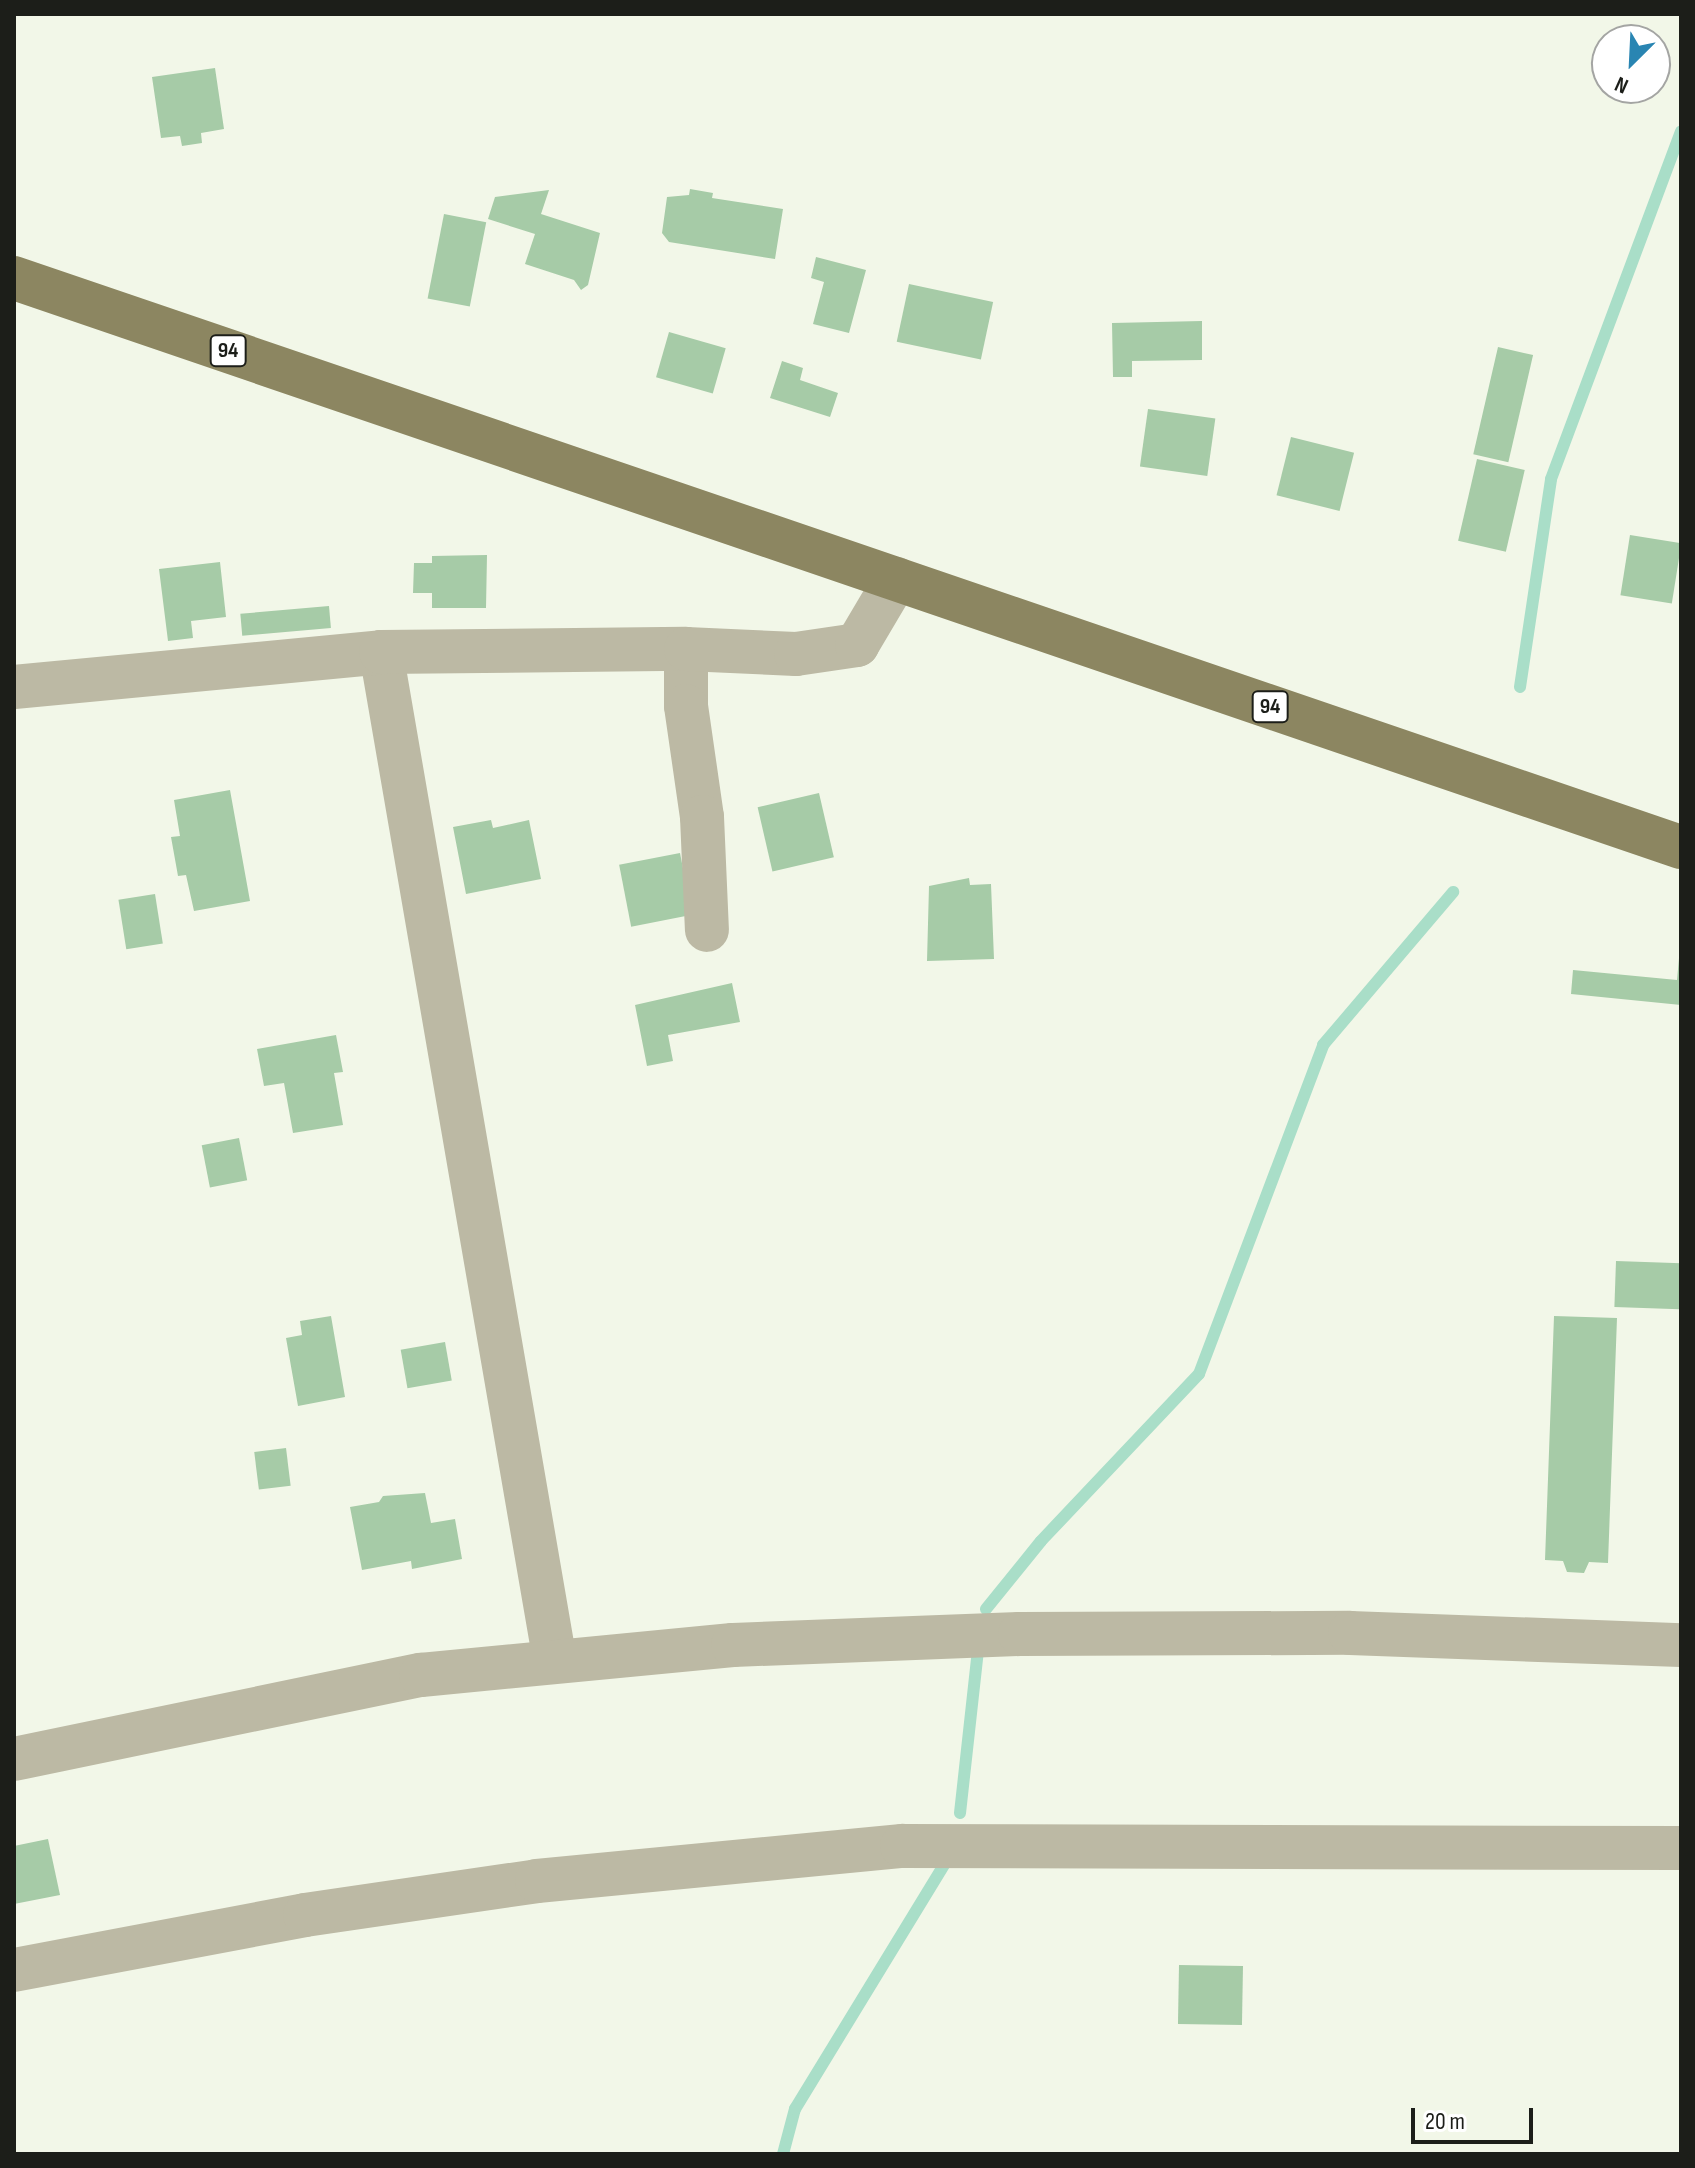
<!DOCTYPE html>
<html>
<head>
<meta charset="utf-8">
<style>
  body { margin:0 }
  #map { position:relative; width:1695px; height:2168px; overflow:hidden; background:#f2f7e8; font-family:"Sofia Sans Condensed",sans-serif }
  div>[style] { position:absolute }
  .stream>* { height:12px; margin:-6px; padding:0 6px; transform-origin:6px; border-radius:6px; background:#a9dec8 }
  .building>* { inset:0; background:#a6cba7; transform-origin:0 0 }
  .minor>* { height:44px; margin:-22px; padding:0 22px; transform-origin:22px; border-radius:22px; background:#bcb9a4 }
  .major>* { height:44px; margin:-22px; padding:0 22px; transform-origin:22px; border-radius:22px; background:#8c8661 }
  span { translate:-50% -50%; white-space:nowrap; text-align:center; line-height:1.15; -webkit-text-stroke:8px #fff; paint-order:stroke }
  .shield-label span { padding:2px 6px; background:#fff; border:2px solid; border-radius:6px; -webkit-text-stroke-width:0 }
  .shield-label { font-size:22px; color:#1c1e19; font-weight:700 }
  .frame { position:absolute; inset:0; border:16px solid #1c1e19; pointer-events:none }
  .north { position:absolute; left:1591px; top:24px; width:80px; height:80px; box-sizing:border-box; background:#fff; border:2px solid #a4a5a3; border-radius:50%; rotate:204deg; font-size:22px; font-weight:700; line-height:32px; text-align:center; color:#1c1e19 }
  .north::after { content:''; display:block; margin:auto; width:28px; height:36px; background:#2985b2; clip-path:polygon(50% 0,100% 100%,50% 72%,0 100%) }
  .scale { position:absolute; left:1411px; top:2108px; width:122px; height:36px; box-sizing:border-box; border:4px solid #1c1e19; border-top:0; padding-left:10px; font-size:24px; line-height:28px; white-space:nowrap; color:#1c1e19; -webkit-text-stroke:6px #fff; paint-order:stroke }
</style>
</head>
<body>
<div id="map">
  <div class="stream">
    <div style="left:1520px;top:687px;width:210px;rotate:-81.5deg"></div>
    <div style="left:1551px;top:479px;width:371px;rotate:-69.5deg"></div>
    <div style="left:986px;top:1609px;width:87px;rotate:-51deg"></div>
    <div style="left:1041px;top:1541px;width:230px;rotate:-46.6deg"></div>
    <div style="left:1199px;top:1374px;width:352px;rotate:-69.3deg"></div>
    <div style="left:1323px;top:1045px;width:201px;rotate:-49.6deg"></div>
    <div style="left:960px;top:1813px;width:165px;rotate:-83.7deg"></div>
    <div style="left:783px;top:2154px;width:47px;rotate:-75.1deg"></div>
    <div style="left:795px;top:2109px;width:289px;rotate:-58.6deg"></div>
  </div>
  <div class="building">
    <div style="clip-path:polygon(215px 68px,224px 129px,201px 133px,202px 143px,182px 146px,180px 136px,161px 138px,152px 77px)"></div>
    <div style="clip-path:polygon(690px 189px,713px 193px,712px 198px,783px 209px,775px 259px,669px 242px,662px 233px,667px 197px,689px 195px)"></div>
    <div style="clip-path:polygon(549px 190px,541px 214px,600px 233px,588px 285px,581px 290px,574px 280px,525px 264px,535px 234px,488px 219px,495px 197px)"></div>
    <div style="left:444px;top:214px;width:43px;height:86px;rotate:11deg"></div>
    <div style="clip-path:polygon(816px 257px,866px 270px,849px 333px,813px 324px,824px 282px,811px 278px)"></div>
    <div style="left:909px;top:284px;width:86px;height:59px;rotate:12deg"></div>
    <div style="clip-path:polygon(1202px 321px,1202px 360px,1132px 361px,1132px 377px,1113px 377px,1112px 323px)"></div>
    <div style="left:669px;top:332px;width:59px;height:47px;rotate:16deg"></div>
    <div style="left:1498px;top:347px;width:36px;height:110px;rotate:13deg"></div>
    <div style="clip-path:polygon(782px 361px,803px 368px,800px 380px,838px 393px,830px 417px,770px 398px)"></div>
    <div style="left:1148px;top:409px;width:68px;height:58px;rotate:8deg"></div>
    <div style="left:1291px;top:437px;width:65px;height:60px;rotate:14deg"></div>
    <div style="left:1477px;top:459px;width:49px;height:84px;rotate:13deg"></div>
    <div style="left:1630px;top:535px;width:52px;height:61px;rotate:9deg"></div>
    <div style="clip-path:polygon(487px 555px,486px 608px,432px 608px,432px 593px,413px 593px,414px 563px,432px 563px,432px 556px)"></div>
    <div style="clip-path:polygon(220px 562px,226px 617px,191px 621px,193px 638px,168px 641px,159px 569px)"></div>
    <div style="left:329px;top:606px;width:22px;height:89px;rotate:85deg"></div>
    <div style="clip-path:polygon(230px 790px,250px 901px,194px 911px,186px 875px,178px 876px,171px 837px,180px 836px,174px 800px)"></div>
    <div style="left:819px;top:793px;width:66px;height:63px;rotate:77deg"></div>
    <div style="clip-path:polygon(491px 820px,493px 828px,529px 820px,541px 879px,466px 894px,453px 827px)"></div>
    <div style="left:680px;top:853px;width:63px;height:62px;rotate:79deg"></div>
    <div style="clip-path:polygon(969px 878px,970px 885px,991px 884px,994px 959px,927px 961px,929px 886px)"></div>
    <div style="left:155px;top:894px;width:50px;height:37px;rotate:81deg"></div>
    <div style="clip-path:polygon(1679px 958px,1681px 1005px,1571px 994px,1573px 970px,1677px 980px)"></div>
    <div style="clip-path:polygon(732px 983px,740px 1022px,668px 1035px,673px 1061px,647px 1066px,635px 1005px)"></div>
    <div style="clip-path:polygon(336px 1035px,343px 1072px,334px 1073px,343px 1125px,293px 1133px,284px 1083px,264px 1086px,257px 1049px)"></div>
    <div style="left:239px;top:1138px;width:43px;height:38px;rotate:79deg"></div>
    <div style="left:1616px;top:1261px;width:65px;height:46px;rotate:2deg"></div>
    <div style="clip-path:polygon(331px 1316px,345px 1397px,298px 1406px,286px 1338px,302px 1335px,300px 1321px)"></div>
    <div style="clip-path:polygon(1554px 1316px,1617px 1318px,1608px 1563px,1589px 1562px,1584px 1573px,1567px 1572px,1563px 1561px,1545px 1560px)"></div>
    <div style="left:445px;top:1342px;width:39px;height:45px;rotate:80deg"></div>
    <div style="left:286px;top:1448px;width:38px;height:32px;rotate:83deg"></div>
    <div style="clip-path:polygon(425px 1493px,431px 1523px,455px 1519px,462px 1559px,412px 1569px,411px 1561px,362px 1570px,350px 1507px,379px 1502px,383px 1496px)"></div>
    <div style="clip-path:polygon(48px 1839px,60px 1895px,14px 1904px,14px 1846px)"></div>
    <div style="left:1179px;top:1965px;width:64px;height:59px;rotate:1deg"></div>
  </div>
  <div class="minor">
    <div style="left:686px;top:649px;width:57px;rotate:90deg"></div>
    <div style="left:686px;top:706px;width:112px;rotate:81.8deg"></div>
    <div style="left:702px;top:817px;width:113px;rotate:87.5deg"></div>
    <div style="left:381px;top:652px;width:1024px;rotate:80.22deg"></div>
    <div style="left:14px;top:687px;width:369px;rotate:-5.4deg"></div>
    <div style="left:381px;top:652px;width:305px;rotate:-0.6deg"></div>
    <div style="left:686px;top:649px;width:110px;rotate:2.6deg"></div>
    <div style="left:796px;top:654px;width:62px;rotate:-8.4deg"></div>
    <div style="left:857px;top:645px;width:77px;rotate:-59.4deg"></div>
    <div style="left:14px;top:1759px;width:416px;rotate:-11.7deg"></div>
    <div style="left:421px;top:1675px;width:313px;rotate:-5.5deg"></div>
    <div style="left:733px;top:1645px;width:287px;rotate:-2.2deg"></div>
    <div style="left:1020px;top:1634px;width:330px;rotate:-0.2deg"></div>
    <div style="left:1350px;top:1633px;width:331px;rotate:2.1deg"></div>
    <div style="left:14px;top:1970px;width:296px;rotate:-10.7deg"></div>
    <div style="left:305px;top:1915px;width:234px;rotate:-8.3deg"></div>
    <div style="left:537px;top:1881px;width:367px;rotate:-5.5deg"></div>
    <div style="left:902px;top:1846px;width:779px;rotate:0.15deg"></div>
  </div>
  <div class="major">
    <div style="left:14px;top:278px;width:1761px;rotate:18.85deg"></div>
  </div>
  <div class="shield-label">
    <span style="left:228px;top:351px">94</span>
    <span style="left:1270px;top:707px">94</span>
  </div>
  <div class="frame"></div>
  <div class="north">N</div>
  <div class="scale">20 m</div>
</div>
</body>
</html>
